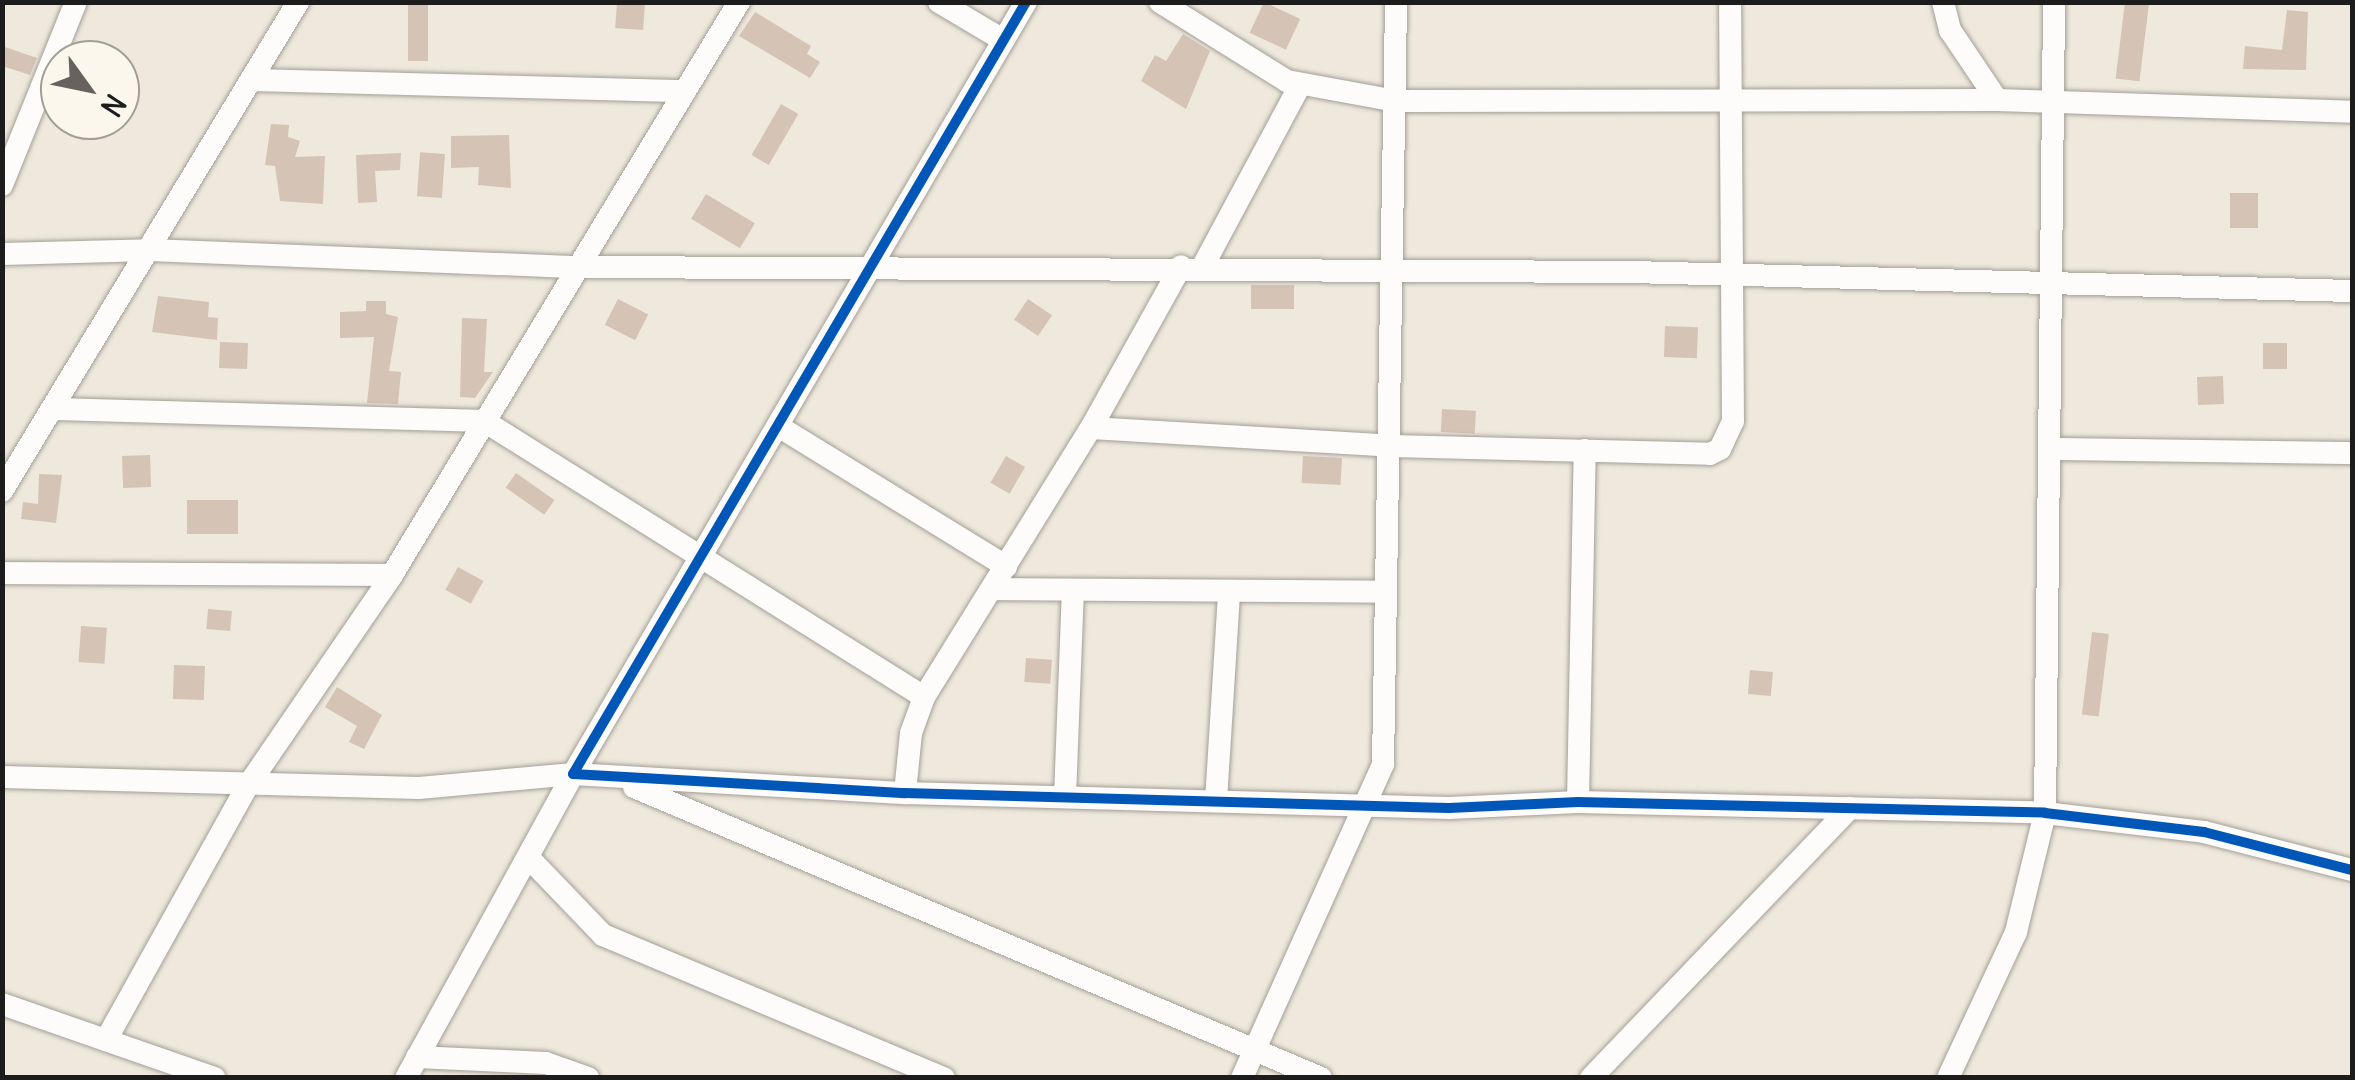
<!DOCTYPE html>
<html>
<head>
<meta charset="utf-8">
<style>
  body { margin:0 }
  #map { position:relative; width:2355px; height:1080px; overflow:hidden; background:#efe8dc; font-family:Delius,sans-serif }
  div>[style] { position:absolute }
  .building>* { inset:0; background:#d5c4b5; transform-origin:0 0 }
  .roads { filter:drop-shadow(0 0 2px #a39f98) drop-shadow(0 0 2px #a39f98) }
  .street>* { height:22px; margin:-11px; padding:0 11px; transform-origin:11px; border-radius:11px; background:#fdfcfa }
  .cycleway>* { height:10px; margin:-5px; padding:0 5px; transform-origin:5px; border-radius:5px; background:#0057b8 }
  span { translate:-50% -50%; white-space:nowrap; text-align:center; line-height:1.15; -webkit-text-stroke:8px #fbf7ec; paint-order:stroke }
  .frame { position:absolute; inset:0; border:5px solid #1c1c1c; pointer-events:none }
  .north { position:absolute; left:40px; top:40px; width:100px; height:100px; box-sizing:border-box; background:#fbf7ec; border:2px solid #a29f99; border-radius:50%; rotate:123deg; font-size:28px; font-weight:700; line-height:40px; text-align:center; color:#1c1c1c }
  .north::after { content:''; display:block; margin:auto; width:35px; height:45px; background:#66635f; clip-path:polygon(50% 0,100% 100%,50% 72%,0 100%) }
</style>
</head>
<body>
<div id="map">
  <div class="building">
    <div style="left:408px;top:2px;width:20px;height:59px"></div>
    <div style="left:617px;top:2px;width:28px;height:26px;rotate:4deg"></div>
    <div style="left:1264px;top:2px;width:40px;height:34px;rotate:25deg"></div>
    <div style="left:2125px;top:2px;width:24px;height:77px;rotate:7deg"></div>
    <div style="clip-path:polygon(2287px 10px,2308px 12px,2306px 70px,2243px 69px,2245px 46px,2282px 50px)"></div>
    <div style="clip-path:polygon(755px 12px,811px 46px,807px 54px,820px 62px,810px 78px,739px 36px)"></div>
    <div style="clip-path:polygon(1183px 34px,1210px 51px,1186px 109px,1141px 81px,1155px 55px,1166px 61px)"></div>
    <div style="clip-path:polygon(2px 46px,37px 58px,30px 75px,2px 66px)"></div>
    <div style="left:781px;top:104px;width:20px;height:59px;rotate:30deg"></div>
    <div style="clip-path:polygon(271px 124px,289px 125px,288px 137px,300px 141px,295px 157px,325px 156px,323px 204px,280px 201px,275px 166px,265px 165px)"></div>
    <div style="clip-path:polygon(509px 135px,511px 188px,478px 185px,479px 167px,451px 168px,451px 136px)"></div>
    <div style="clip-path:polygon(401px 153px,400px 170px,375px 171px,377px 202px,358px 203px,356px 155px)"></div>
    <div style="left:445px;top:154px;width:44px;height:25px;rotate:94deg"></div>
    <div style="left:2230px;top:193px;width:28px;height:35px"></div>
    <div style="left:706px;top:194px;width:57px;height:29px;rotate:31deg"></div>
    <div style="left:1251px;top:285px;width:43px;height:24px"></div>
    <div style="clip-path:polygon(158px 296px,209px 302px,208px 317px,218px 318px,217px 340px,152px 332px)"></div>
    <div style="left:618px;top:299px;width:34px;height:29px;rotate:27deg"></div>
    <div style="left:1028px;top:299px;width:29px;height:25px;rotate:34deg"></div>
    <div style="clip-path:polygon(366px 301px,386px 301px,386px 314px,398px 317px,389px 371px,401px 372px,398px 404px,367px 403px,374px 337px,340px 338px,340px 312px,366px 311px)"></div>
    <div style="clip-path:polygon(462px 318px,487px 319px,484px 372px,493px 372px,475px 398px,460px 397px)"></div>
    <div style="left:1665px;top:326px;width:33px;height:31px;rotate:2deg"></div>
    <div style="left:220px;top:342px;width:28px;height:26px;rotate:2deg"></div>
    <div style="left:2263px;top:343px;width:24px;height:26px"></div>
    <div style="left:2223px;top:376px;width:28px;height:26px;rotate:88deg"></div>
    <div style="left:1442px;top:409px;width:34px;height:23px;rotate:3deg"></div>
    <div style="left:150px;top:455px;width:32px;height:28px;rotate:88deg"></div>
    <div style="left:1006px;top:456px;width:22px;height:31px;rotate:30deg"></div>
    <div style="left:1303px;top:456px;width:39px;height:27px;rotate:3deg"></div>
    <div style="left:516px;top:473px;width:47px;height:18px;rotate:35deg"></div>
    <div style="clip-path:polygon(39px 474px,62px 475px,56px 523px,21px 519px,23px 502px,38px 504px)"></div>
    <div style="left:187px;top:500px;width:51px;height:34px"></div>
    <div style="left:458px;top:567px;width:29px;height:26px;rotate:29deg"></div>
    <div style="left:208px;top:609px;width:24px;height:20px;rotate:5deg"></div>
    <div style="left:81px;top:626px;width:26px;height:36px;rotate:4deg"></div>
    <div style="left:2092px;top:632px;width:17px;height:83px;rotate:7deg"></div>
    <div style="left:1026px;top:658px;width:26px;height:24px;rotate:4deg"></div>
    <div style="left:174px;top:665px;width:31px;height:34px;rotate:2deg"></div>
    <div style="left:1750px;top:670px;width:23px;height:24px;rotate:5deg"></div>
    <div style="clip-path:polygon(337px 687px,382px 715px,364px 749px,349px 742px,357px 726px,325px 707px)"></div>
  </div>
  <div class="roads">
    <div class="street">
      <div style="left:939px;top:2px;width:74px;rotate:30.7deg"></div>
      <div style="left:1026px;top:2px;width:895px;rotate:120.4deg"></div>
      <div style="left:573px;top:774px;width:333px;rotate:3.3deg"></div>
      <div style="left:905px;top:793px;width:544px;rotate:1.58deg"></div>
      <div style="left:1449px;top:808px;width:129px;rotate:-2.7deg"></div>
      <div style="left:1578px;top:802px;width:467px;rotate:1.3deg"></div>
      <div style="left:2045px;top:813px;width:160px;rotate:6.8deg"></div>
      <div style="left:2204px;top:832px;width:153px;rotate:14.4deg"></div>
      <div style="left:1160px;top:2px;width:150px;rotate:31.9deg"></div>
      <div style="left:1287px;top:81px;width:111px;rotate:10.4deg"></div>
      <div style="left:1396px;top:101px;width:601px;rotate:-0.1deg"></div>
      <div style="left:1997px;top:100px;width:355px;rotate:1.9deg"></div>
      <div style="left:1943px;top:2px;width:29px;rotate:76deg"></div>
      <div style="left:1950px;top:30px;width:84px;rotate:56.1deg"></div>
      <div style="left:254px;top:80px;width:431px;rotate:1.5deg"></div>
      <div style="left:2px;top:185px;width:197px;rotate:-68deg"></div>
      <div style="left:2px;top:254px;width:148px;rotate:-1.5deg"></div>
      <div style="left:150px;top:250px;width:427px;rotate:2.3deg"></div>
      <div style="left:577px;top:267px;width:1054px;rotate:0.27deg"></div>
      <div style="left:1631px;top:272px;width:721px;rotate:1.51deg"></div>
      <div style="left:1203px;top:266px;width:205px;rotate:-61.8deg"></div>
      <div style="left:57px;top:409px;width:427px;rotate:1.6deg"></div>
      <div style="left:484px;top:421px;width:519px;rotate:32.1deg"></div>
      <div style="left:778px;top:426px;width:268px;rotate:31.6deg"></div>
      <div style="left:1091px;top:428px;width:301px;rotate:3.4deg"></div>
      <div style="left:1391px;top:446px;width:319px;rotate:1.4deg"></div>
      <div style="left:1710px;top:454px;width:11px;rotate:-27deg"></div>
      <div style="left:1720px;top:449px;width:31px;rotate:-65deg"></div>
      <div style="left:1733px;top:421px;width:419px;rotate:-90.4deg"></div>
      <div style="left:2051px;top:449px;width:301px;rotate:0.8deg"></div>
      <div style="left:2px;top:491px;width:572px;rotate:-58.81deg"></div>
      <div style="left:2px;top:573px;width:390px;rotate:0.3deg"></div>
      <div style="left:992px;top:589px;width:393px;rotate:0.4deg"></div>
      <div style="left:2px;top:777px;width:417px;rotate:1.5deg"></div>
      <div style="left:419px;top:788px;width:155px;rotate:-5.2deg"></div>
      <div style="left:634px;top:787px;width:746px;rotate:22.96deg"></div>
      <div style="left:905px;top:793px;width:60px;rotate:-84.3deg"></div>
      <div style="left:911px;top:733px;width:38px;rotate:-70deg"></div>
      <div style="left:924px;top:697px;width:317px;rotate:-58.2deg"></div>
      <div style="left:1091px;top:428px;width:185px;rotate:-60.9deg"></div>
      <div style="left:1065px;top:797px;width:205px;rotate:-87.8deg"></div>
      <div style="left:1216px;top:801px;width:208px;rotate:-86.4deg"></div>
      <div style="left:1578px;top:802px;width:352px;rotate:-88.9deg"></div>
      <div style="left:530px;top:859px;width:105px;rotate:46.2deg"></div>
      <div style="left:603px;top:935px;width:370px;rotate:22.8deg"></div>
      <div style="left:2px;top:1004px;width:225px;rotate:19.2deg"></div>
      <div style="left:106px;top:1040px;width:290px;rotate:-60.9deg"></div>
      <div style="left:247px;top:787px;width:257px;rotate:-55.6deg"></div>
      <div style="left:392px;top:575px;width:670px;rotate:-58.8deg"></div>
      <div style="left:417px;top:1057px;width:129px;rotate:2.7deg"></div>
      <div style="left:546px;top:1063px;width:45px;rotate:19.7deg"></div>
      <div style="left:406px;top:1078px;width:347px;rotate:-61.2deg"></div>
      <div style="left:1242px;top:1078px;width:344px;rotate:-65.8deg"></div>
      <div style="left:1383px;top:764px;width:762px;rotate:-89.02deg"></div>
      <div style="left:1591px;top:1078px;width:374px;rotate:-46.2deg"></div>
      <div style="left:1948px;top:1078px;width:161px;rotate:-65deg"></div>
      <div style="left:2016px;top:932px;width:122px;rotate:-76.3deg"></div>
      <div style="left:2045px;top:813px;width:811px;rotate:-89.36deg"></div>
    </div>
  </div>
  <div class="cycleway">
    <div style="left:1026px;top:2px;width:895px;rotate:120.4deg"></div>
    <div style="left:573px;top:774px;width:333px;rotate:3.3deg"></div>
    <div style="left:905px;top:793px;width:544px;rotate:1.58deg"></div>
    <div style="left:1449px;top:808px;width:129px;rotate:-2.7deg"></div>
    <div style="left:1578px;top:802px;width:467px;rotate:1.3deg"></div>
    <div style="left:2045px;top:813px;width:160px;rotate:6.8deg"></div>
    <div style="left:2204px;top:832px;width:153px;rotate:14.4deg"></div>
  </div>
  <div class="frame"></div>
  <div class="north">N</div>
</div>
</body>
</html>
